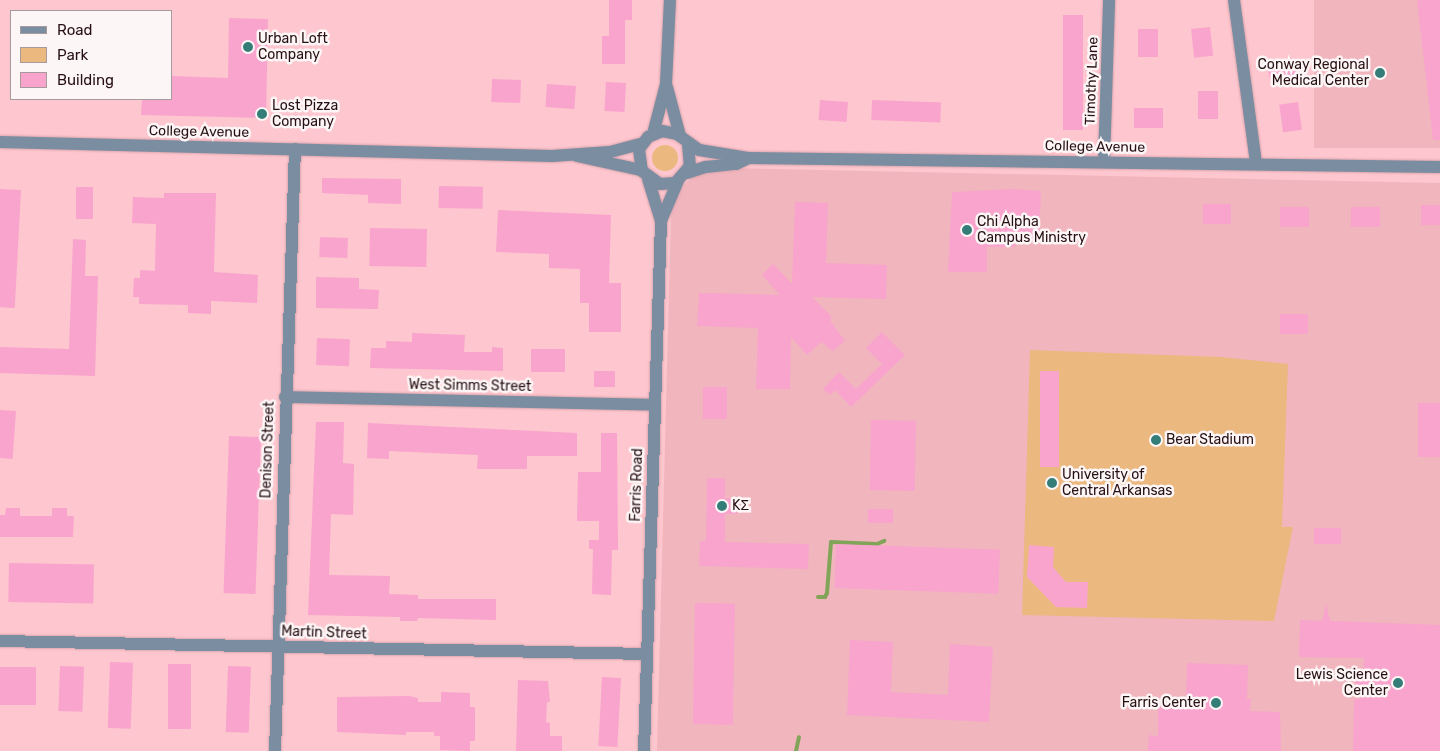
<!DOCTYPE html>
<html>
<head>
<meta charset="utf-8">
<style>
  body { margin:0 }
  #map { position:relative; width:1440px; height:751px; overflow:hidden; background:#fec6ce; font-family:Rubik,sans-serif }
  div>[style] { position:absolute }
  .built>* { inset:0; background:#f1b5bd; transform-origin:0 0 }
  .green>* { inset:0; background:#ebb880 }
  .round { border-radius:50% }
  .stream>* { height:4px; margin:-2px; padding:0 2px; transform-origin:2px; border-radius:2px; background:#81a458 }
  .building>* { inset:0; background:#f8a4cd; transform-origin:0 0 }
  .roads { filter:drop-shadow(0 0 1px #d7a5ad) drop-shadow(0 0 1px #d7a5ad) }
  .minor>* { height:12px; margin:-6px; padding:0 6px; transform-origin:6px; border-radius:6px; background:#7b8da0 }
  .dots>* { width:14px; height:14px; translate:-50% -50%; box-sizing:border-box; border:2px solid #fdf6f7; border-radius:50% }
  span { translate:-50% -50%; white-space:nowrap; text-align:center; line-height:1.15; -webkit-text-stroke:5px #fdf6f7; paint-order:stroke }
  .poi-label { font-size:14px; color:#271014 }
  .left { translate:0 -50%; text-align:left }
  .right { translate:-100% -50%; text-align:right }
  .street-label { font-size:14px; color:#271014 }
  .legend { position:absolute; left:10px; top:10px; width:162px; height:90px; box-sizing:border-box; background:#fdf6f7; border:1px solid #a79a9c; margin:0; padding:6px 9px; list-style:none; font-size:15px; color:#271014 }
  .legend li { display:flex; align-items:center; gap:10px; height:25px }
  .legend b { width:25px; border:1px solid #a79a9c }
</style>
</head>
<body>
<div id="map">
  <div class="built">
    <div style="left:1314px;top:0;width:126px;height:148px"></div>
    <div style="clip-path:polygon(724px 168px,1440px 183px,1440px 751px,657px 751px,671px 215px,675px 199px,685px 184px,696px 175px)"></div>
  </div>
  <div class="green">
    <div class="round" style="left:652px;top:145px;width:26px;height:26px"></div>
    <div style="clip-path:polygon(1030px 350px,1221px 357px,1288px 364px,1282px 527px,1293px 527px,1274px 621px,1022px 615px)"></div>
  </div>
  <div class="stream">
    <div style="left:818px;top:597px;width:7px"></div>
    <div style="left:825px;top:597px;width:4px;rotate:-63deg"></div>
    <div style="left:827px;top:593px;width:51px;rotate:-85.5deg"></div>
    <div style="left:831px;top:542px;width:46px;rotate:2.5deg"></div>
    <div style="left:877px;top:544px;width:8px;rotate:-23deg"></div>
    <div style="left:796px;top:751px;width:14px;rotate:-78deg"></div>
  </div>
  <div class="building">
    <div style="clip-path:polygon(609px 0,632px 0,632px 20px,625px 20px,625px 64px,602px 64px,602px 36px,609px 36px)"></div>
    <div style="clip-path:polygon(1417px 0,1440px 0,1440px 140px,1433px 140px)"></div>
    <div style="left:1063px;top:15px;width:20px;height:115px"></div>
    <div style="clip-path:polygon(229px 18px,268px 19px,266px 118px,141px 115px,142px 99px,171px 99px,171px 76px,228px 78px)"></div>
    <div style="left:1210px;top:27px;width:29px;height:19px;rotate:84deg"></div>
    <div style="left:1138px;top:29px;width:20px;height:28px"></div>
    <div style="left:1293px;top:58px;width:19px;height:27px;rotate:78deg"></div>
    <div style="left:492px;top:79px;width:29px;height:23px;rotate:2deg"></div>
    <div style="left:606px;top:82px;width:20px;height:29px;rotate:3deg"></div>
    <div style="left:547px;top:84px;width:29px;height:23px;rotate:4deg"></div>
    <div style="left:1198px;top:91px;width:20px;height:28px"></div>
    <div style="left:820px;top:100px;width:28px;height:20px;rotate:4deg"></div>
    <div style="left:872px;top:100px;width:69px;height:20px;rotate:2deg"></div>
    <div style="left:1298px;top:102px;width:28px;height:19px;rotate:82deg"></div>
    <div style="left:1163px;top:108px;width:20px;height:29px;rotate:90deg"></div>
    <div style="clip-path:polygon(322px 178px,401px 179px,401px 204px,368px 203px,368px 195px,322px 193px)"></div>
    <div style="left:439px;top:186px;width:44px;height:22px;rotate:1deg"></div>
    <div style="left:76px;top:187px;width:17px;height:32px"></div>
    <div style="left:0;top:189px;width:21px;height:118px;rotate:3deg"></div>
    <div style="clip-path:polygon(1014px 189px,1041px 191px,1039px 239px,1015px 239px,1015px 247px,987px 247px,987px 272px,948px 272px,952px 192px)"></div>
    <div style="clip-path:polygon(164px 193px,216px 193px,214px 272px,258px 275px,257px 303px,211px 301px,211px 314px,188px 313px,188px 305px,139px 304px,139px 297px,133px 297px,134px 278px,140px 278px,140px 270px,155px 271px,156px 224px,132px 223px,133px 197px,164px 198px)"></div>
    <div style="clip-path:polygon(795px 202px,828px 203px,826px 263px,887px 265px,886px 299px,812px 297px,831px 316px,831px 322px,845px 341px,833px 351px,821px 342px,807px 355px,791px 337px,790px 389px,756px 389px,758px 328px,697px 326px,699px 293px,780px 295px,762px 275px,773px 264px,792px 284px)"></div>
    <div style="left:1203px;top:204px;width:28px;height:20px"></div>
    <div style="left:1421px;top:205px;width:19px;height:20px"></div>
    <div style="left:1280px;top:207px;width:29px;height:20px"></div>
    <div style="left:1380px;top:207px;width:20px;height:29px;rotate:90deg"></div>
    <div style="clip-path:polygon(498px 210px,611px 215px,609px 283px,621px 283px,621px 332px,589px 332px,589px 303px,580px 303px,580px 269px,549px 268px,549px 254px,496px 252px)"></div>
    <div style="left:370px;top:228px;width:57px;height:38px;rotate:1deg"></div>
    <div style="left:320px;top:237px;width:28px;height:20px;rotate:2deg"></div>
    <div style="clip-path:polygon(73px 239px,86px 240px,85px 276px,98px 276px,95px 376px,0 373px,0 347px,69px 349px)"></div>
    <div style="clip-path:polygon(316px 277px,359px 278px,359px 289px,379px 290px,378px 309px,316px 308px)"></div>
    <div style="left:1280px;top:314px;width:28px;height:20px"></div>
    <div style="clip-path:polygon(882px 332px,905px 355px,851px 407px,835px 390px,830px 395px,823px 389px,839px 372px,856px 389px,882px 364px,866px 348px)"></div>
    <div style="clip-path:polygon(412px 333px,465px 335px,464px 352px,492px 352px,492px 347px,503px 348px,503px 371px,370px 368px,371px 348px,386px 348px,386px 341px,412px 342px)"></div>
    <div style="left:317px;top:338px;width:33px;height:27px;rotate:2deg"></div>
    <div style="left:565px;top:349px;width:23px;height:34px;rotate:90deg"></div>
    <div style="left:594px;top:371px;width:21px;height:16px"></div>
    <div style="left:1040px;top:371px;width:19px;height:96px"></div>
    <div style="left:703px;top:387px;width:24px;height:32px"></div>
    <div style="left:1418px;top:403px;width:22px;height:54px"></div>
    <div style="left:0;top:410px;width:16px;height:48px;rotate:4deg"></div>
    <div style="left:871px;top:420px;width:45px;height:70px;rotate:1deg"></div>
    <div style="clip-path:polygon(316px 422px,344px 422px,343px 463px,354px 464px,353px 515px,331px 514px,329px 575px,390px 576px,389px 594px,418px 595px,418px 599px,496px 599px,496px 620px,418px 618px,417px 621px,400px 621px,400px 617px,308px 615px)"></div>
    <div style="clip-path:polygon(368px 423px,577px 433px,577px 456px,527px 456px,527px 469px,477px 469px,478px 455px,389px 451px,389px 459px,367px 458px)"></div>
    <div style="clip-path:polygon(601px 433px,617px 433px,618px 550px,612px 550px,611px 595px,592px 594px,593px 549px,589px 549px,589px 540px,599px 540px,599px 521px,577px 521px,578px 472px,601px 472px)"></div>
    <div style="left:229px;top:436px;width:32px;height:157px;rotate:2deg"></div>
    <div style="clip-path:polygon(707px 478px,725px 478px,725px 498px,737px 499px,737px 514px,725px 514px,725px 542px,809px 544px,808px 569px,699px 566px,700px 541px,706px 541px)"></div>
    <div style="clip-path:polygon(6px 508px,20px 508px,20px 516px,52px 516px,52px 508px,67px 508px,67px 516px,74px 516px,73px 537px,0 537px,0 515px,5px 515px)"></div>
    <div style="left:868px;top:509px;width:25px;height:14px"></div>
    <div style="left:1314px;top:528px;width:27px;height:16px"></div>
    <div style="left:836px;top:544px;width:164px;height:44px;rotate:2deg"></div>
    <div style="clip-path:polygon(1029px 545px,1054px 547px,1053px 567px,1066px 582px,1088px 582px,1087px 608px,1056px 607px,1027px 577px)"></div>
    <div style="left:9px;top:563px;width:85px;height:39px;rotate:1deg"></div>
    <div style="left:695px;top:603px;width:40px;height:121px;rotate:1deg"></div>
    <div style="clip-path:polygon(1326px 604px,1330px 621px,1440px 625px,1440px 751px,1353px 751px,1354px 699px,1361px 699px,1355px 681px,1363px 677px,1364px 658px,1299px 657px,1300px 620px,1322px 621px)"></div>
    <div style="clip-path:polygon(850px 640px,893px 642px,891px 692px,948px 695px,950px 644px,993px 647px,989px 722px,847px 715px)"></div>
    <div style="left:110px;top:662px;width:23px;height:66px;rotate:2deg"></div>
    <div style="clip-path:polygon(1187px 663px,1248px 665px,1247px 699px,1251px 699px,1250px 711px,1280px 712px,1281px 751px,1148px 751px,1149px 735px,1158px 736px,1158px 708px,1182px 708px,1182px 697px,1186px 697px)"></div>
    <div style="left:168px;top:664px;width:23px;height:65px"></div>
    <div style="left:60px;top:666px;width:24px;height:45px;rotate:2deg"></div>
    <div style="left:228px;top:666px;width:23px;height:66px;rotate:2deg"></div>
    <div style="left:0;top:667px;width:36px;height:38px"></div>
    <div style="left:602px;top:677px;width:19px;height:69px;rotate:3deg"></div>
    <div style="clip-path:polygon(518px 680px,548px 681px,550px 702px,547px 702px,546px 722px,550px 723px,550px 736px,562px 736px,562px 751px,516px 751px)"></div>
    <div style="clip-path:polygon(441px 692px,470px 693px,470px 707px,475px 707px,475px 741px,470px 741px,470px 751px,440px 750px,440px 736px,434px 736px,434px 732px,406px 732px,406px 735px,337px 732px,337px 697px,409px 696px,418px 698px,418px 702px,441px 702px)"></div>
  </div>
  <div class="roads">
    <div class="minor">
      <div style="left:1234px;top:0;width:164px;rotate:82.3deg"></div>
      <div style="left:667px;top:87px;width:51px;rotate:75.1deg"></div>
      <div style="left:653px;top:134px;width:52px;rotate:-75.4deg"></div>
      <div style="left:666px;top:84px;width:84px;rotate:-87.3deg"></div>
      <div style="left:0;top:142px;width:552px;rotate:1.45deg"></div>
      <div style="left:552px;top:156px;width:58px;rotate:-3.9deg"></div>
      <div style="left:610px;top:152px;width:34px;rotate:-15deg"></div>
      <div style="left:688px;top:144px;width:22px;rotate:85deg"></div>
      <div style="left:690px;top:166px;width:23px;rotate:131deg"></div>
      <div style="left:675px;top:183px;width:15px;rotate:176deg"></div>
      <div style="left:660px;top:184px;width:22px;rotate:-144deg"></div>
      <div style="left:642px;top:171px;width:22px;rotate:-98deg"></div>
      <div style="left:639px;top:149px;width:15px;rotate:-53deg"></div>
      <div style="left:648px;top:137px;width:15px;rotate:-23deg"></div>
      <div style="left:662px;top:131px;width:15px;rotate:11deg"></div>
      <div style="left:677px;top:134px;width:27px;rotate:36deg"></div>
      <div style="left:699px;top:150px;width:51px;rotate:9.1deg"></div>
      <div style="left:749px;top:158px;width:691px;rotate:0.75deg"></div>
      <div style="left:577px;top:156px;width:66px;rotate:12.3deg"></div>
      <div style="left:1104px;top:162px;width:162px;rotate:-88.2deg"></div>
      <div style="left:687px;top:173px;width:20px;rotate:-18deg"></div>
      <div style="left:706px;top:167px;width:30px;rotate:-6deg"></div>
      <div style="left:736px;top:164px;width:14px;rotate:-25deg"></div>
      <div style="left:648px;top:179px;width:44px;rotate:72.8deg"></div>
      <div style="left:285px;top:397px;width:370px;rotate:1.2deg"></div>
      <div style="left:0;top:641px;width:647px;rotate:1.15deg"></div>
      <div style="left:275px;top:751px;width:602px;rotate:-88.1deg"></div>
      <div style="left:644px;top:751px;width:530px;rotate:-88.16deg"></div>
      <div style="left:661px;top:221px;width:43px;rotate:-67deg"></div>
    </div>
  </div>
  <div class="dots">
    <div style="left:248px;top:47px;background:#357d78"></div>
    <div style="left:1380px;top:73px;background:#357d78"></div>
    <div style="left:262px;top:114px;background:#357d78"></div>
    <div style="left:967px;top:230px;background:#357d78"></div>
    <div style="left:1156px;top:440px;background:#357d78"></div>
    <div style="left:1052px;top:483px;background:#357d78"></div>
    <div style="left:722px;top:506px;background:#357d78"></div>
    <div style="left:1398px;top:683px;background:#357d78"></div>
    <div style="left:1216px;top:703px;background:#357d78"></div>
  </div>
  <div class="poi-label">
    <span class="left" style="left:258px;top:47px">Urban Loft<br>Company</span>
    <span class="right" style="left:1369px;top:73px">Conway Regional<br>Medical Center</span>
    <span class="left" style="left:272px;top:114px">Lost Pizza<br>Company</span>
    <span class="left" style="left:977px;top:230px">Chi Alpha<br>Campus Ministry</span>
    <span class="left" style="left:1166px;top:440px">Bear Stadium</span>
    <span class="left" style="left:1062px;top:483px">University of<br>Central Arkansas</span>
    <span class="left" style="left:732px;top:506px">KΣ</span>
    <span class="right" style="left:1388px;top:683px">Lewis Science<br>Center</span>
    <span class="right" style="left:1206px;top:703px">Farris Center</span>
  </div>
  <div class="street-label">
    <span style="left:1092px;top:81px;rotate:-88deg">Timothy Lane</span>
    <span style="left:199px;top:132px;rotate:1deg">College Avenue</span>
    <span style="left:1095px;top:147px;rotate:1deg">College Avenue</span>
    <span style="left:470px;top:386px;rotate:1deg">West Simms Street</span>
    <span style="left:268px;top:450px;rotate:-88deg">Denison Street</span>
    <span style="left:637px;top:485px;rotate:-88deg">Farris Road</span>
    <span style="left:324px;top:633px;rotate:2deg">Martin Street</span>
  </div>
  <ul class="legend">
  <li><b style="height:6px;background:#7b8da0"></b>Road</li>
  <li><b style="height:14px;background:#ebb880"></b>Park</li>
  <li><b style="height:14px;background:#f8a4cd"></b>Building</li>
  </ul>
</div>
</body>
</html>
